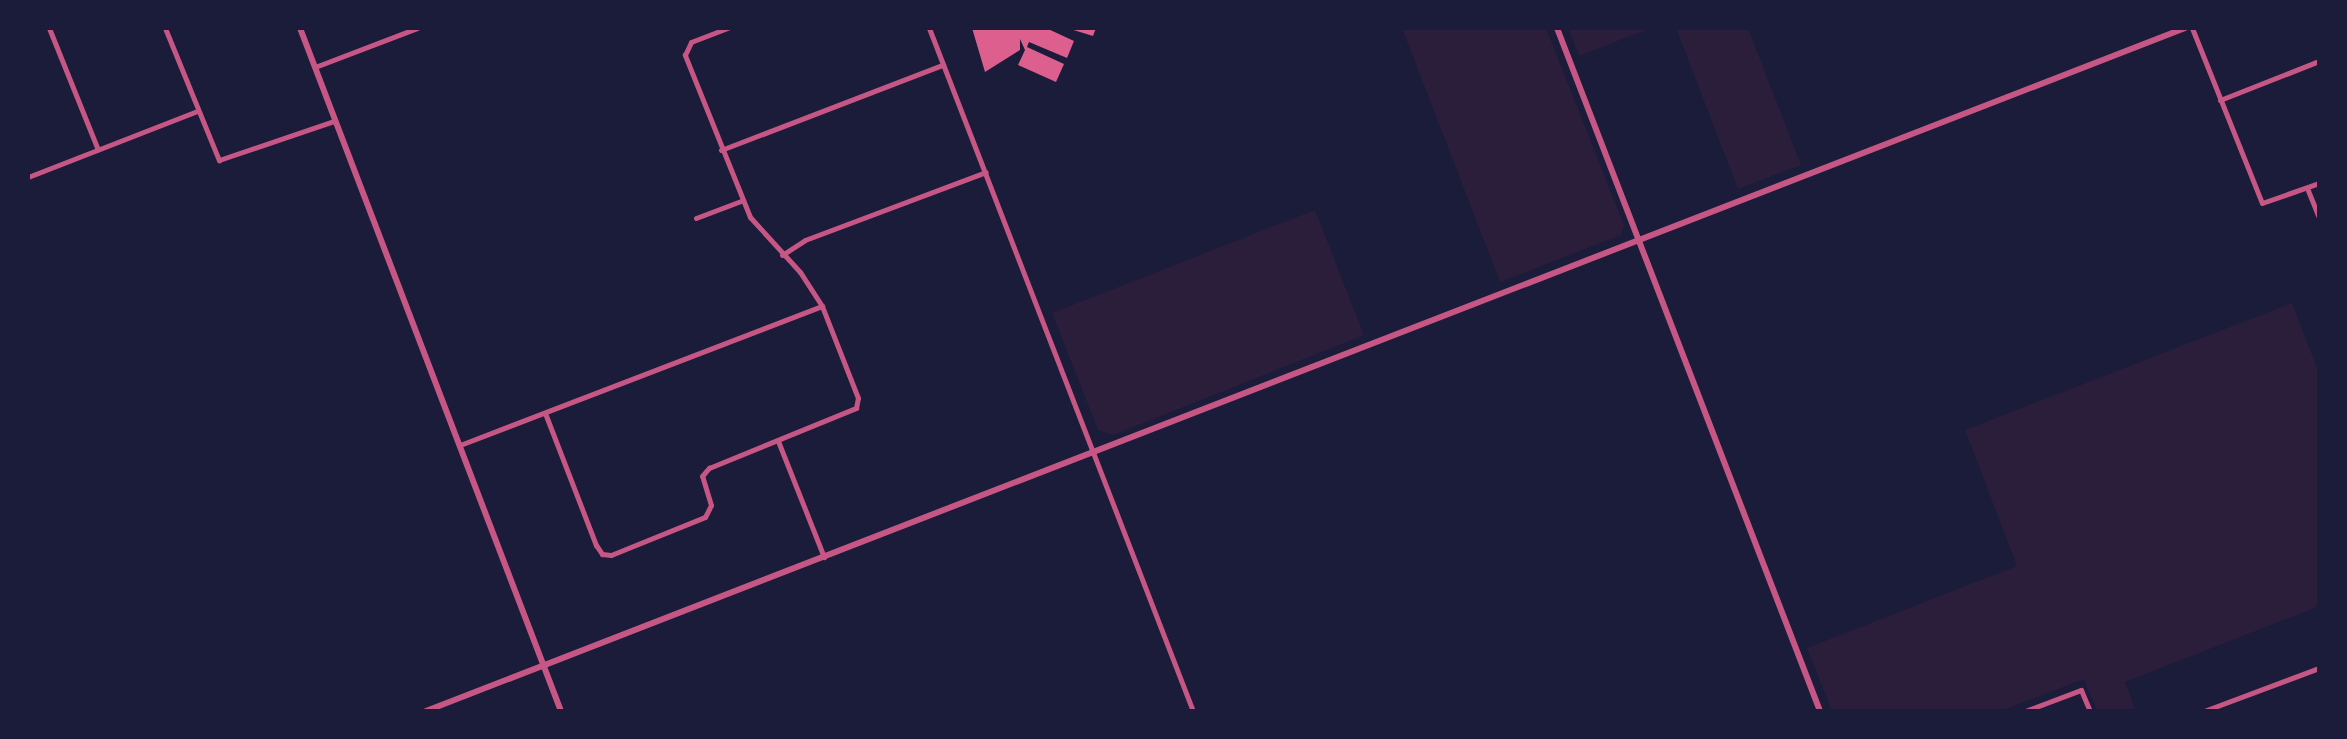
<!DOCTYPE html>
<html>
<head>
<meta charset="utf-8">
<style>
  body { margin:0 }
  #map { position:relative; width:2347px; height:739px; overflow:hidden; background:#1b1b3a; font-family:Ubuntu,sans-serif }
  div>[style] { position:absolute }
  .green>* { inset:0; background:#2a1e3b }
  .building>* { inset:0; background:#dd5f8e }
  .minor>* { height:5px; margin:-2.5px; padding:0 2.5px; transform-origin:2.5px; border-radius:2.5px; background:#c65784 }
  .tertiary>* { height:6px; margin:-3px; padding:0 3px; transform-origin:3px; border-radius:3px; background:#c65784 }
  span { translate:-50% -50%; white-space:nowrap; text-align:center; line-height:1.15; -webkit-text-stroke:7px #1b1b3a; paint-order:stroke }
  .frame { position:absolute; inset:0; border:30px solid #1b1b3a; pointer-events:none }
</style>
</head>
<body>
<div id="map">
  <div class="green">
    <div style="clip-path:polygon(1402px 28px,1546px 28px,1624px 225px,1621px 235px,1500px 282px)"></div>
    <div style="clip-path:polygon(1568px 28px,1651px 28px,1579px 56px)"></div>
    <div style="clip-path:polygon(1676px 28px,1748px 28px,1801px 165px,1738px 189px)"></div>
    <div style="clip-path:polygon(1315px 210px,1364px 335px,1113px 435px,1098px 430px,1052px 313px)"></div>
    <div style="clip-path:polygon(2292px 303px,2319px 373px,2319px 606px,2125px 682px,2136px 711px,2097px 711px,2084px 679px,2001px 711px,1832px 711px,1807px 648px,2017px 566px,1965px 430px)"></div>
  </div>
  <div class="building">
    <div style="clip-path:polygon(972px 28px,1046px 28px,1074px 41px,1067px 58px,1029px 42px,1027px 47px,1064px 64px,1056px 82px,1018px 65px,1025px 50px,1020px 39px,1020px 50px,985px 72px)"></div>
    <div style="clip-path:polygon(1067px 28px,1096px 28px,1093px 36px)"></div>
  </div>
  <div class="minor">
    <div style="left:49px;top:28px;width:131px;rotate:68.1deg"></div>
    <div style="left:165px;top:28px;width:143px;rotate:67.8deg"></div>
    <div style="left:219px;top:160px;width:121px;rotate:-18.7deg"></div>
    <div style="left:929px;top:28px;width:732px;rotate:68.87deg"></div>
    <div style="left:2192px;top:28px;width:188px;rotate:68.2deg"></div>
    <div style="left:2262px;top:203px;width:60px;rotate:-19.3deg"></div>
    <div style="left:315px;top:67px;width:109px;rotate:-20.9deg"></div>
    <div style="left:2220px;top:100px;width:106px;rotate:-21.5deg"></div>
    <div style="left:721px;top:150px;width:238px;rotate:-21deg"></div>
    <div style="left:28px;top:177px;width:181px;rotate:-21.3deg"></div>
    <div style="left:2307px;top:188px;width:32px;rotate:68deg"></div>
    <div style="left:696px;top:218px;width:48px;rotate:-20.7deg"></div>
    <div style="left:782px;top:255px;width:27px;rotate:-33deg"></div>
    <div style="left:805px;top:240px;width:193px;rotate:-20.6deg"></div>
    <div style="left:545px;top:413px;width:142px;rotate:68.9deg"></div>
    <div style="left:596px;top:545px;width:11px;rotate:56deg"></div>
    <div style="left:602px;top:554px;width:9px;rotate:6deg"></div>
    <div style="left:611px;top:555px;width:101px;rotate:-22deg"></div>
    <div style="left:705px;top:517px;width:13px;rotate:-63deg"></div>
    <div style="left:711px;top:505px;width:30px;rotate:-107deg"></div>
    <div style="left:702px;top:476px;width:11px;rotate:-49deg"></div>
    <div style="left:709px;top:468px;width:159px;rotate:-22.2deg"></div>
    <div style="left:856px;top:408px;width:10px;rotate:-79deg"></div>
    <div style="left:858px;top:398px;width:99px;rotate:-111.4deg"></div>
    <div style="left:822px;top:306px;width:40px;rotate:-122.9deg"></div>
    <div style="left:800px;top:272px;width:74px;rotate:-132.3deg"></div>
    <div style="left:750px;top:217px;width:175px;rotate:-111.9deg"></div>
    <div style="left:685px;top:55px;width:14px;rotate:-65deg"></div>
    <div style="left:691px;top:42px;width:39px;rotate:-21deg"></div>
    <div style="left:778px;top:441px;width:125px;rotate:68.4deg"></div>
    <div style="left:460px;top:445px;width:388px;rotate:-21deg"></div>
    <div style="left:2025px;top:711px;width:60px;rotate:-20.6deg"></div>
    <div style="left:2081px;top:690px;width:23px;rotate:67deg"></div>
    <div style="left:2204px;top:711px;width:123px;rotate:-20.5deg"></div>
  </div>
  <div class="tertiary">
    <div style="left:300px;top:28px;width:731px;rotate:69.09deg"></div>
    <div style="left:1557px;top:28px;width:732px;rotate:68.94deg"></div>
    <div style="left:426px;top:711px;width:1887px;rotate:-21.22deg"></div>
  </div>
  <div class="frame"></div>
</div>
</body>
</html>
